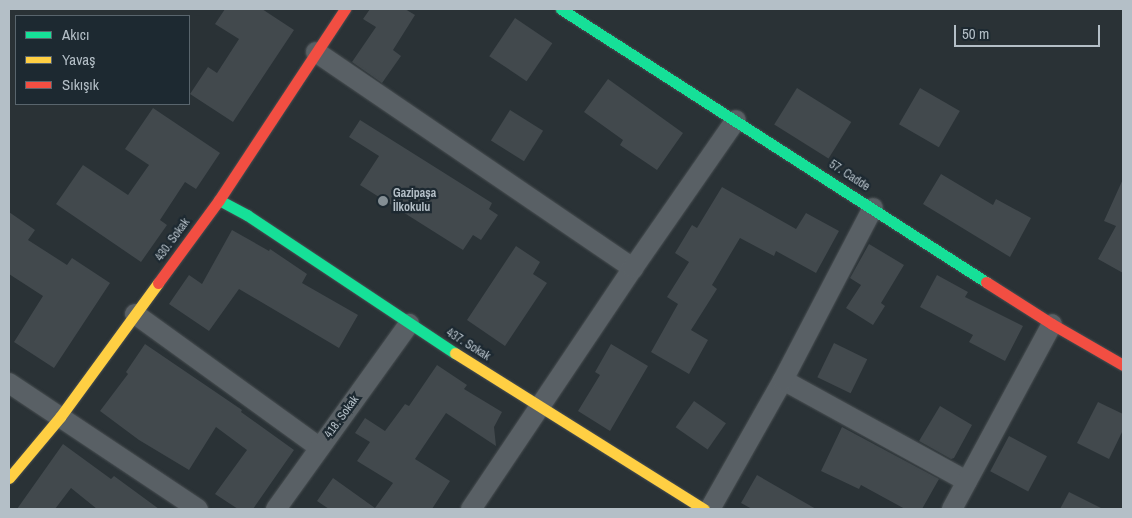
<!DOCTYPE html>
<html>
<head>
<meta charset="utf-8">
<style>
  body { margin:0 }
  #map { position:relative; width:1132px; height:518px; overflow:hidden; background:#2a3236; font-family:"Archivo Narrow",sans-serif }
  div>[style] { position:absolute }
  .building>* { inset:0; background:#42494d; transform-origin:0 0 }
  .roads { filter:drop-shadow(0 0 1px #484e51) drop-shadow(0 0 1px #484e51) }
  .street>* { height:20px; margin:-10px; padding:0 10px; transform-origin:10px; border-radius:10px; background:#596065 }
  .fast>* { height:11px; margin:-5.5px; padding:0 5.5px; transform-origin:5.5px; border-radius:5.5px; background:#16e098 }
  .slow>* { height:11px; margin:-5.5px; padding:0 5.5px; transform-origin:5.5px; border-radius:5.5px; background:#ffcf43 }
  .jam>* { height:11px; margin:-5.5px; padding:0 5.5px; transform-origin:5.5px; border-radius:5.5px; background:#f24e42 }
  .dots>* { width:14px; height:14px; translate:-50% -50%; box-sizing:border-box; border:2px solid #1d2931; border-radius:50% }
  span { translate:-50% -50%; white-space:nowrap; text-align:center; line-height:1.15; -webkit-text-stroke:4.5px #1d2931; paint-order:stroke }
  .street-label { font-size:12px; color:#b4bfc7 }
  .poi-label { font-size:12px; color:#b4bfc7; font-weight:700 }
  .left { translate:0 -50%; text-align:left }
  .frame { position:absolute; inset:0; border:10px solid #b4bfc7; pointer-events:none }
  .legend { position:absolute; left:15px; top:15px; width:175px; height:90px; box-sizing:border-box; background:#1d2931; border:1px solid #59656d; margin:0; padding:6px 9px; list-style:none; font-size:15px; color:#b4bfc7 }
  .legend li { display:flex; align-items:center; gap:10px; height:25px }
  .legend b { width:25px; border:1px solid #59656d }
  .scale { position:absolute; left:954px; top:25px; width:146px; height:22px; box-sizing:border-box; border:2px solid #b4bfc7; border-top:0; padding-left:6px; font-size:15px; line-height:18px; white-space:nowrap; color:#b4bfc7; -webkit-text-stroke:4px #1d2931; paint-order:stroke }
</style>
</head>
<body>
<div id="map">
  <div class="building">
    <div style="clip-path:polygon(225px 9px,262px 9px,294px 30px,233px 122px,190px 94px,208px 67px,217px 73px,239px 39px,215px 24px)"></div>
    <div style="clip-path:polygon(370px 9px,405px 9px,415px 15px,393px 50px,401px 56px,382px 83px,352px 62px,376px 27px,363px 19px)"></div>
    <div style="left:515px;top:18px;width:45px;height:46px;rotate:34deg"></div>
    <div style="clip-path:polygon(608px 79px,683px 133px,657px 170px,620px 145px,623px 140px,584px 112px)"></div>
    <div style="left:797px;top:88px;width:64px;height:43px;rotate:32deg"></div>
    <div style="left:920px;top:88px;width:46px;height:42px;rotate:30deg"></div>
    <div style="clip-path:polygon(153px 108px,220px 153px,196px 189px,185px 182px,160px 220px,167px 225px,141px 262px,56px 204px,83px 165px,128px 195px,149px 165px,125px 149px)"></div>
    <div style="left:510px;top:110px;width:39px;height:36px;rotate:32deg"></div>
    <div style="clip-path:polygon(360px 120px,492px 203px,489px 209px,498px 215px,481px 240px,473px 235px,463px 250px,360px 185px,379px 156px,349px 137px)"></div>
    <div style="clip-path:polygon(941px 174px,993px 205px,996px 199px,1031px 218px,1010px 257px,923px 204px)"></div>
    <div style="clip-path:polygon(1123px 179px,1123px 273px,1098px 259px,1116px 226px,1104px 221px)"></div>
    <div style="clip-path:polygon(722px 187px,796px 229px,806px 213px,839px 231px,816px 273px,776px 251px,774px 256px,740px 238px,712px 285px,717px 289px,691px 330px,708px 340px,689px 374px,651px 352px,678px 304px,667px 297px,689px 262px,675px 253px,692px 225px,697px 228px)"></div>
    <div style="clip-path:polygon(9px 212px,35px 230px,28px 240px,67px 265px,72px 258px,110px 283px,54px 368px,14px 342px,43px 296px,9px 274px)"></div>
    <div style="clip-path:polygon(232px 230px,269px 251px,270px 249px,307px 274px,302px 283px,358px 315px,339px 348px,239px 289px,209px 331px,169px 304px,189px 275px,202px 284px)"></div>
    <div style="clip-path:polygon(869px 244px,904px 265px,881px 303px,885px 306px,873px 325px,846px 308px,861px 285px,850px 278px)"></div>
    <div style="clip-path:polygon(516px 246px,540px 262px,533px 274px,547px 283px,505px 346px,467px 320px)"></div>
    <div style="clip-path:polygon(937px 275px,968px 292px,965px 297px,1023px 326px,1005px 361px,969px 342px,973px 335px,920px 307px)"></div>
    <div style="left:834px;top:343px;width:37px;height:38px;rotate:26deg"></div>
    <div style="clip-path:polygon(145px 344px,242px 410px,241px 412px,294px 450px,253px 509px,238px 509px,215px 494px,247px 450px,216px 427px,189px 470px,139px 440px,100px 411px,128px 374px,126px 372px)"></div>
    <div style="clip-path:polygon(611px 344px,648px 366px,610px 431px,578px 411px,600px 375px,595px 372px)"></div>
    <div style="clip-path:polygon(437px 365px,467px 385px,464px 389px,502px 412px,494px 427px,496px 446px,446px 413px,415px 459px,450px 481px,432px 509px,329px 509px,317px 501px,333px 478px,375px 508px,393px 483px,357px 461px,370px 442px,355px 433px,365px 418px,385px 431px,405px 404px,409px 406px)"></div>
    <div style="left:694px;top:401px;width:39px;height:32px;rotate:35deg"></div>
    <div style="clip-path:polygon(1098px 402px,1123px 414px,1123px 430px,1109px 459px,1077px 443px)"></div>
    <div style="clip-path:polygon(940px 406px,972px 425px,954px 458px,951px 459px,919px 441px)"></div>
    <div style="clip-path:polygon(842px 427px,939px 479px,922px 509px,905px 509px,861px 485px,859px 489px,821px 471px)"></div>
    <div style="left:1009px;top:436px;width:43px;height:40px;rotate:28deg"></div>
    <div style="clip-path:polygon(63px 444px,111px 479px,114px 476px,159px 509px,97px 509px,71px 488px,55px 509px,17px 509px)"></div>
    <div style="clip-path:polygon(757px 475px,816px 509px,752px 509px,741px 503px)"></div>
    <div style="clip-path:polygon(1069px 492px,1103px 509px,1060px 509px)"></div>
  </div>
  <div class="roads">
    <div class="street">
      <div style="left:316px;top:52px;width:384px;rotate:34.3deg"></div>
      <div style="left:135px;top:314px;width:228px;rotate:35.9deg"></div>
      <div style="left:783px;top:380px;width:210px;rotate:28.8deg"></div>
      <div style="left:9px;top:383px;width:227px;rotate:33.7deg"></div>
      <div style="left:276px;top:509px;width:228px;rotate:-54.3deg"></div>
      <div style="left:471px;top:509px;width:290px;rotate:-56.1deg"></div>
      <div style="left:633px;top:268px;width:180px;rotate:-55.2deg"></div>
      <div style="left:710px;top:509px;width:148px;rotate:-60.5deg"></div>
      <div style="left:783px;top:380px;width:194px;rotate:-62.4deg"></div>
      <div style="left:952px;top:509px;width:210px;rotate:-61.6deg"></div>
    </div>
    <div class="fast">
      <div style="left:561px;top:9px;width:505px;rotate:32.71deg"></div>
      <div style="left:219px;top:200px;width:32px;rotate:28deg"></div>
      <div style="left:247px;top:215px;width:250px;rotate:33.6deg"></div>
    </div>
    <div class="slow">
      <div style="left:455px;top:353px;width:294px;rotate:32.1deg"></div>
      <div style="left:9px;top:478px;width:80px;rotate:-50.1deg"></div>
      <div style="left:60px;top:417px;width:166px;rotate:-53.8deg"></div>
    </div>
    <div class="jam">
      <div style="left:986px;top:282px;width:78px;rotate:32.5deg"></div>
      <div style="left:1052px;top:324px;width:82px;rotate:30deg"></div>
      <div style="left:158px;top:283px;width:103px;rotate:-53.7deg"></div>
      <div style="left:219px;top:200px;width:229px;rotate:-56.6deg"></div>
    </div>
  </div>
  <div class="dots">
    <div style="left:383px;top:201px;background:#848e94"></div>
  </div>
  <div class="street-label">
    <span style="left:849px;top:176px;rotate:33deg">57. Cadde</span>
    <span style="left:173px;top:240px;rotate:-54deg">430. Sokak</span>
    <span style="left:468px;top:345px;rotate:32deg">437. Sokak</span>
    <span style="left:342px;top:417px;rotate:-54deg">418. Sokak</span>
  </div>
  <div class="poi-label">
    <span class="left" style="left:393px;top:201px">Gazipaşa<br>İlkokulu</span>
  </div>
  <div class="frame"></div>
  <ul class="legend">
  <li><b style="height:6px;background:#16e098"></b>Akıcı</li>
  <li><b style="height:6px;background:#ffcf43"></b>Yavaş</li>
  <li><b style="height:6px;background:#f24e42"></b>Sıkışık</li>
  </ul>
  <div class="scale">50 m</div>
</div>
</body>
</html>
